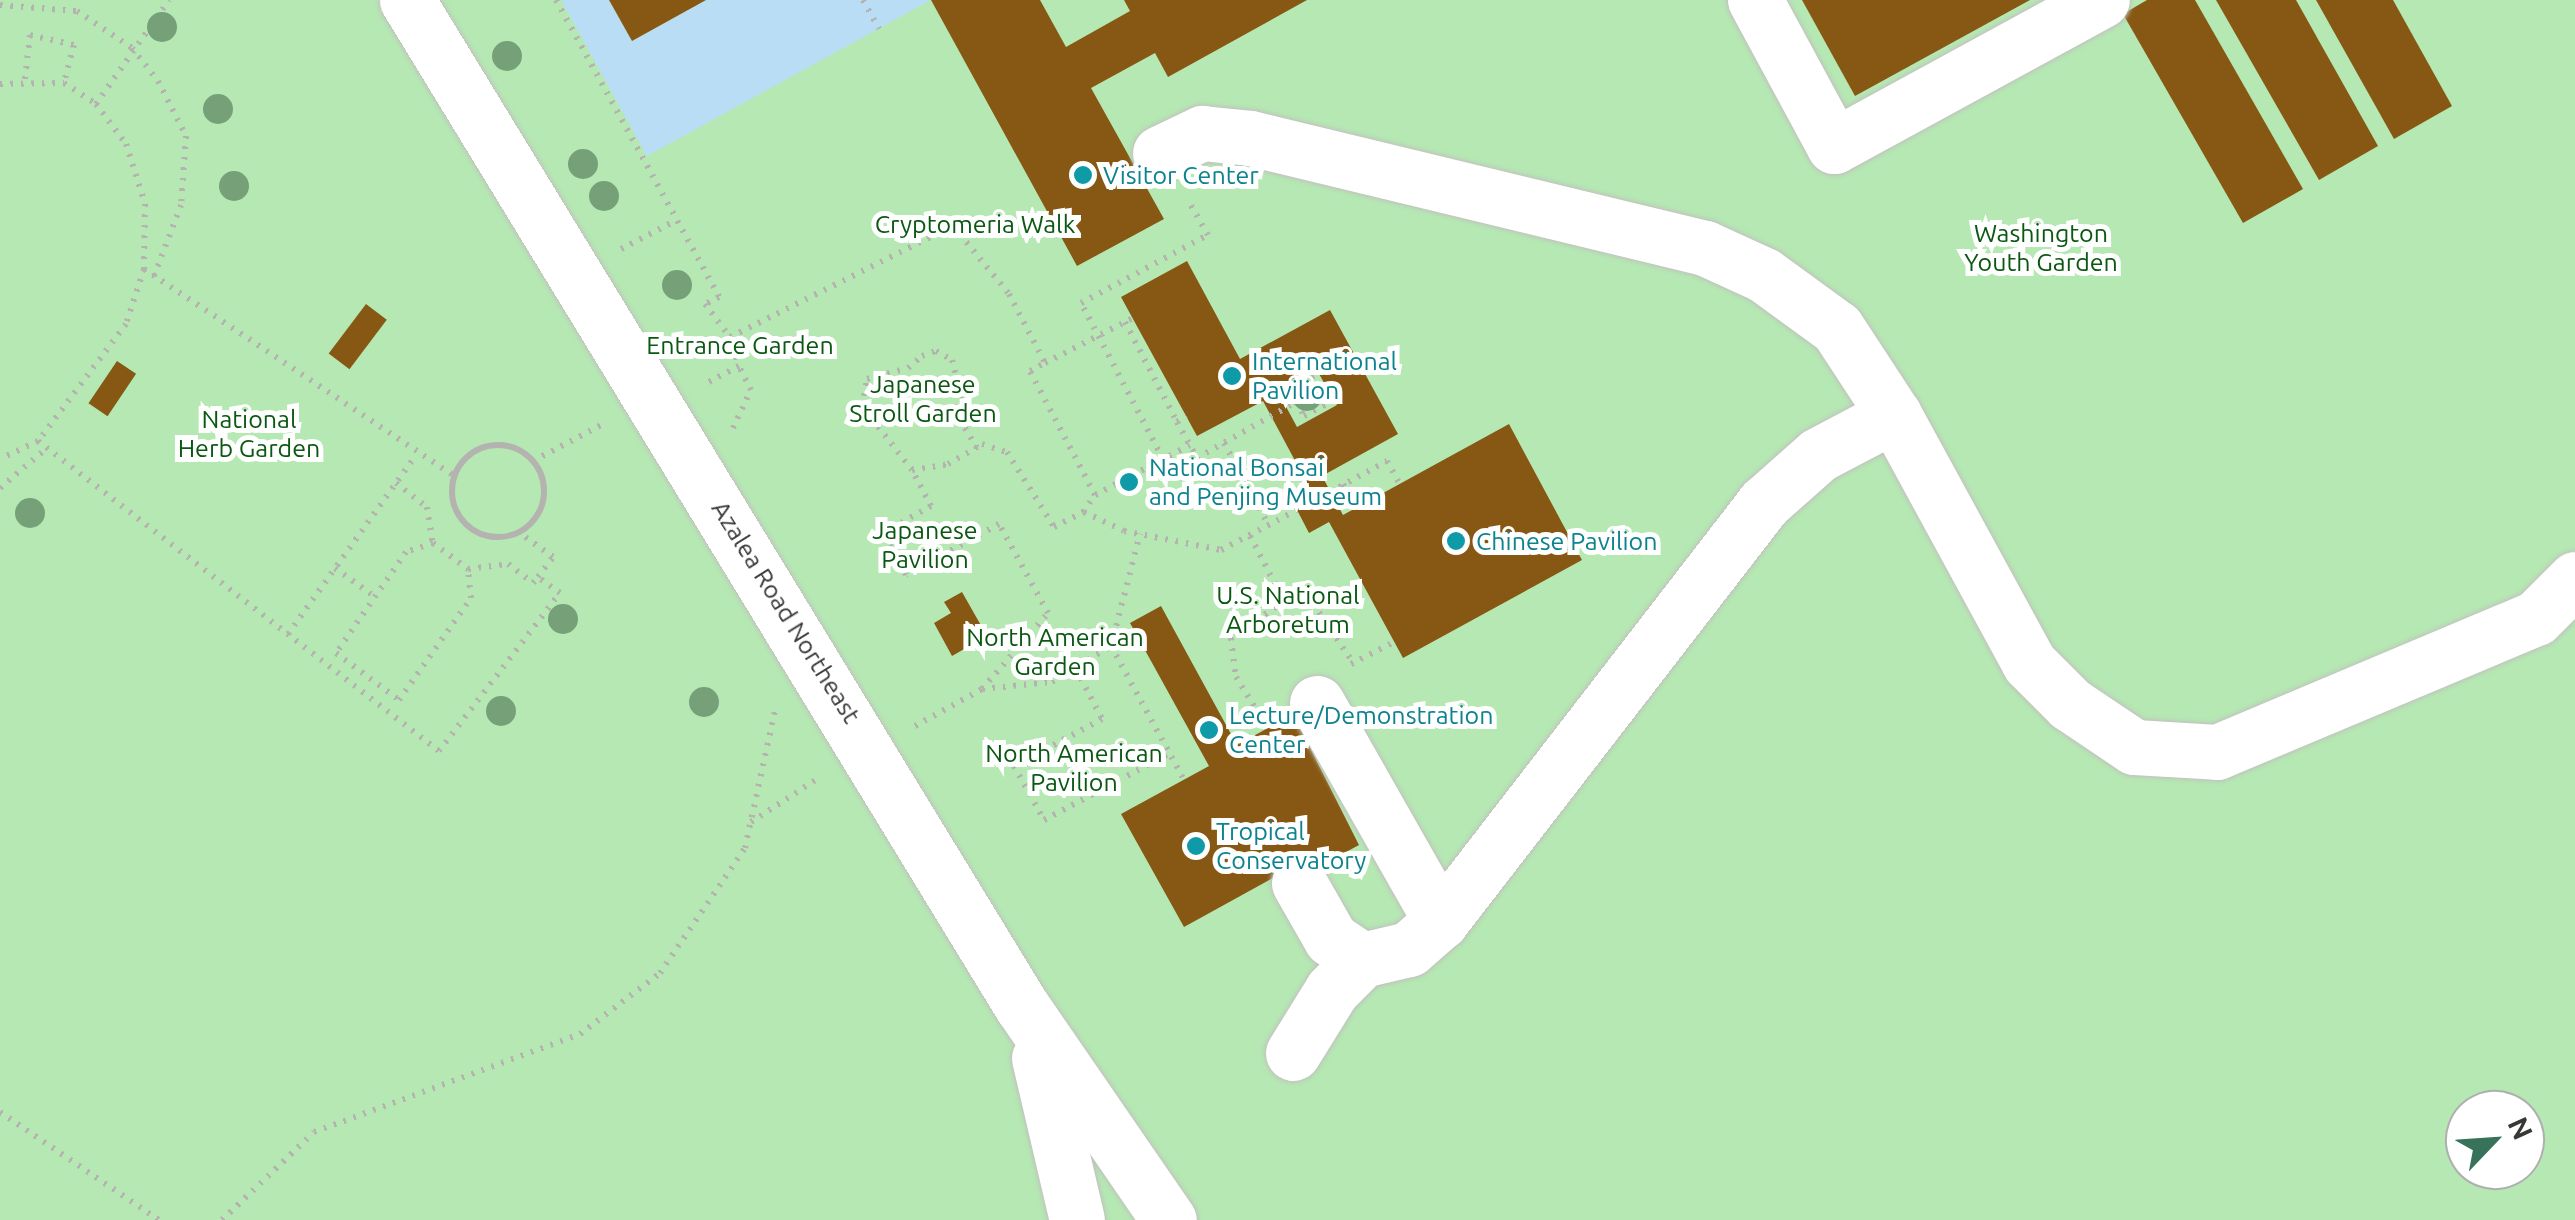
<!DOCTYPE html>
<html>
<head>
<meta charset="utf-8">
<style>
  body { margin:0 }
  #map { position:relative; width:2575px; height:1220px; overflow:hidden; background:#f9f8f4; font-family:Ubuntu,sans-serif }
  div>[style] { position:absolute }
  .green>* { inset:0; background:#b5e8b3 }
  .water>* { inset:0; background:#b9ddf4 }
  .building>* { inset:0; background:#875813; transform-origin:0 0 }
  .path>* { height:6px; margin-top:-3px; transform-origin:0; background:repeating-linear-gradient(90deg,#b4b3b0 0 2.5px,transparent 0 10.5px) }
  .path>.ring { margin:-3px; padding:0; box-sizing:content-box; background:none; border:6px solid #b4b3b0; border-radius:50% }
  .roads { filter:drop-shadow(0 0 2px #c2c1be) drop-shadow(0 0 2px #c2c1be) }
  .minor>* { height:55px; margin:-27.5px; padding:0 27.5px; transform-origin:27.5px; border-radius:27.5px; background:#fff }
  .trees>* { width:30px; height:30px; margin:-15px; border-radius:50%; background:#76a078 }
  .dots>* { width:28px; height:28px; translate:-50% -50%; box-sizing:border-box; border:5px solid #fff; border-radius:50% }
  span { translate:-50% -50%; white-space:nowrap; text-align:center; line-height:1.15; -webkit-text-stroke:10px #fff; paint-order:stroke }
  .culture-label { font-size:25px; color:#0d838f }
  .left { translate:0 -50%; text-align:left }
  .park-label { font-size:25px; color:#0a5812 }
  .street-label { font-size:25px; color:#393837 }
  .north { position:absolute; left:2445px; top:1090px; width:100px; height:100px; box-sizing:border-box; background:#fff; border:2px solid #b0afaf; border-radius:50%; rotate:65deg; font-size:28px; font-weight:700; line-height:40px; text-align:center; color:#393837 }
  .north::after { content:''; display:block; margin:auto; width:35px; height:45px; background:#37725b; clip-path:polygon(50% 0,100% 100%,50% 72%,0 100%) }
</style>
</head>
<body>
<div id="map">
  <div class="green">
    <div style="clip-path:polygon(evenodd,0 0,2575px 0,2575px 1220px,0 1220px,0 0,2465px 1110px,2525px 1110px,2525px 1170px,2465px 1170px,2465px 1110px)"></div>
  </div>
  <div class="water">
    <div style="clip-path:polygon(561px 0,609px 0,632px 41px,706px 0,931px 0,647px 156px)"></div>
  </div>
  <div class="building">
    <div style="clip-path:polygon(609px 0,706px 0,632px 41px)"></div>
    <div style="clip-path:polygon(931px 0,1040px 0,1066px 47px,1130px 11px,1124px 0,1307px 0,1168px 77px,1155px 53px,1091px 88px,1164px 219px,1077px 266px)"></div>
    <div style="clip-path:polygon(1802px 0,2030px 0,1855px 96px)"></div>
    <div style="clip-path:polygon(2147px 0,2195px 0,2303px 189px,2243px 223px,2123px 14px)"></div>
    <div style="clip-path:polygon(2216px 0,2296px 0,2378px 146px,2319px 180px)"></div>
    <div style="clip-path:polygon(2316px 0,2393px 0,2452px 106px,2394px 139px)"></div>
    <div style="clip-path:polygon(evenodd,1187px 261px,1240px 359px,1330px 310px,1398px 434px,1322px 476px,1343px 515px,1509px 424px,1582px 560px,1403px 658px,1329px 522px,1309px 533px,1297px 510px,1288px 494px,1307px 483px,1263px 401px,1197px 436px,1121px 297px,1187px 261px,1315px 367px,1337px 405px,1297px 427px,1276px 388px,1315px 367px)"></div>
    <div style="left:366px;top:304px;width:26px;height:62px;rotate:37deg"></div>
    <div style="left:117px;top:361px;width:23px;height:51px;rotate:34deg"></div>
    <div style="clip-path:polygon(962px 592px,987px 636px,952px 656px,934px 623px,951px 613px,944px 602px)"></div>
    <div style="clip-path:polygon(1161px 606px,1237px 745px,1293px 714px,1359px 845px,1324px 864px,1318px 853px,1184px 927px,1121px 814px,1209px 766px,1130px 623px)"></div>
  </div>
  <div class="path">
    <div style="left:556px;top:0;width:339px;rotate:61.2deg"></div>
    <div style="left:719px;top:297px;width:16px;rotate:153deg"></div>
    <div style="left:705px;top:304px;width:41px;rotate:52.9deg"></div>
    <div style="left:730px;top:337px;width:30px;rotate:73deg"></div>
    <div style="left:739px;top:366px;width:41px;rotate:152.2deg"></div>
    <div style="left:863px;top:0;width:33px;rotate:61deg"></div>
    <div style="left:0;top:5px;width:77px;rotate:4.5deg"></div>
    <div style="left:77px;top:11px;width:66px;rotate:33.9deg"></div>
    <div style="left:132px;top:48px;width:42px;rotate:51.8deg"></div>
    <div style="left:158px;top:81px;width:62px;rotate:63deg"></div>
    <div style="left:186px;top:136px;width:69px;rotate:94.1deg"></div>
    <div style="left:181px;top:205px;width:76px;rotate:110.8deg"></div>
    <div style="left:25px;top:79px;width:44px;rotate:-83.5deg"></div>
    <div style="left:30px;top:35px;width:45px;rotate:12.8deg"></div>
    <div style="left:74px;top:45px;width:39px;rotate:105deg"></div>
    <div style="left:0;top:84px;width:64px;rotate:-0.9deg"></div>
    <div style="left:64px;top:83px;width:38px;rotate:33deg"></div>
    <div style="left:96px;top:104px;width:50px;rotate:53.1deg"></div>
    <div style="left:126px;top:144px;width:63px;rotate:72.4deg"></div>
    <div style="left:145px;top:204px;width:65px;rotate:90.9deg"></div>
    <div style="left:144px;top:269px;width:58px;rotate:108.1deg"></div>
    <div style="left:126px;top:324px;width:146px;rotate:126.9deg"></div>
    <div style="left:38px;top:441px;width:42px;rotate:154.7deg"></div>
    <div style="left:96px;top:104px;width:127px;rotate:-54.9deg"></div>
    <div style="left:621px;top:249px;width:63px;rotate:-27.4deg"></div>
    <div style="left:144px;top:269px;width:373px;rotate:33.7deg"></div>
    <div style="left:1125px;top:322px;width:113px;rotate:62.5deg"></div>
    <div style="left:1177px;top:422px;width:11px;rotate:-34deg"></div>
    <div style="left:730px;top:337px;width:249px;rotate:-26.5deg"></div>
    <div style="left:953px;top:226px;width:88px;rotate:50.5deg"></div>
    <div style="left:1009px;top:294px;width:78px;rotate:62.4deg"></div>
    <div style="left:1045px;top:363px;width:99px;rotate:-27.1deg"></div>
    <div style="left:1177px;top:422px;width:41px;rotate:60.9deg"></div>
    <div style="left:1197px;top:458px;width:114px;rotate:-29.5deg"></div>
    <div style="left:1296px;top:402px;width:16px;rotate:60deg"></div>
    <div style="left:1304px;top:416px;width:27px;rotate:-28deg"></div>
    <div style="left:1328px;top:403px;width:30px;rotate:-117deg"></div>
    <div style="left:1314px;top:376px;width:28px;rotate:150deg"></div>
    <div style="left:1290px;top:390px;width:13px;rotate:63deg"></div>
    <div style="left:733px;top:428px;width:42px;rotate:-64.7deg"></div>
    <div style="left:751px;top:390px;width:27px;rotate:-117deg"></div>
    <div style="left:38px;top:441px;width:507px;rotate:37.71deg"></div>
    <div style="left:439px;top:751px;width:199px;rotate:-52.6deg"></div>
    <div style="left:560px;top:593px;width:27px;rotate:-144deg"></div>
    <div style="left:538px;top:577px;width:25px;rotate:-53deg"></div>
    <div style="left:553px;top:557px;width:41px;rotate:-144deg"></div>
    <div style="left:1224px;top:443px;width:94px;rotate:61.5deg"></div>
    <div class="ring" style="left:452px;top:445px;width:86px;height:86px"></div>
    <div style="left:1163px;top:459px;width:176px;rotate:-117.7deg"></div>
    <div style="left:1081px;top:303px;width:144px;rotate:-28.2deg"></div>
    <div style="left:1208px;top:235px;width:38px;rotate:-120deg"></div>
    <div style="left:533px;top:461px;width:79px;rotate:-27.9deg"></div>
    <div style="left:912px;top:470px;width:70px;rotate:-128deg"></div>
    <div style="left:869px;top:415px;width:20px;rotate:-105deg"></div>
    <div style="left:864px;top:396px;width:17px;rotate:-80deg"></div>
    <div style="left:867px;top:379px;width:42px;rotate:-15deg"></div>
    <div style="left:908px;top:368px;width:18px;rotate:-41deg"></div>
    <div style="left:922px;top:356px;width:15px;rotate:-20deg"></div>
    <div style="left:936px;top:351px;width:18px;rotate:29deg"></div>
    <div style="left:952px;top:360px;width:36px;rotate:76deg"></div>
    <div style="left:961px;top:395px;width:17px;rotate:115deg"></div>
    <div style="left:954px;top:410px;width:44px;rotate:58.8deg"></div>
    <div style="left:396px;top:483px;width:39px;rotate:38deg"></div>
    <div style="left:427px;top:507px;width:36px;rotate:81deg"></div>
    <div style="left:433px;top:543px;width:44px;rotate:36.6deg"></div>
    <div style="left:468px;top:569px;width:40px;rotate:-7.1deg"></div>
    <div style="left:508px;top:564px;width:31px;rotate:37deg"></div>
    <div style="left:533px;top:583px;width:8px;rotate:-50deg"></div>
    <div style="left:1343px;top:484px;width:28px;rotate:64deg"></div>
    <div style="left:0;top:488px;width:62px;rotate:-40.4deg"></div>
    <div style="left:1330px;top:492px;width:65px;rotate:-28.5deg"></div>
    <div style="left:1387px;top:461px;width:26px;rotate:61deg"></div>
    <div style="left:1095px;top:495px;width:107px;rotate:-27.8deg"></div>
    <div style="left:1084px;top:512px;width:44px;rotate:25.4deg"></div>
    <div style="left:1124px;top:531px;width:99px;rotate:11.1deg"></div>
    <div style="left:1221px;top:550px;width:86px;rotate:-27.8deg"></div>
    <div style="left:1250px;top:536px;width:73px;rotate:62.4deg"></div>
    <div style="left:1284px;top:601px;width:65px;rotate:145.1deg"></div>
    <div style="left:1231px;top:638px;width:39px;rotate:83deg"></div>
    <div style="left:1236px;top:677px;width:44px;rotate:58.1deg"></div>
    <div style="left:1259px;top:714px;width:7px;rotate:-27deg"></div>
    <div style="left:433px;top:543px;width:28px;rotate:162deg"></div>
    <div style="left:406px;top:552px;width:123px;rotate:124.7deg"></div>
    <div style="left:336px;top:653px;width:79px;rotate:36.7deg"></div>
    <div style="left:399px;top:700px;width:125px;rotate:-54.8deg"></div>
    <div style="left:471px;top:598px;width:29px;rotate:-96deg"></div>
    <div style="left:335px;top:568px;width:49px;rotate:35.9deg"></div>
    <div style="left:1284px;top:601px;width:24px;rotate:-15deg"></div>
    <div style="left:1307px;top:595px;width:76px;rotate:55.7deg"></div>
    <div style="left:288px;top:634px;width:220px;rotate:-54.4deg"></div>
    <div style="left:1111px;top:646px;width:153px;rotate:61.4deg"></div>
    <div style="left:1351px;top:664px;width:48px;rotate:-27.1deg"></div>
    <div style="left:1076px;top:669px;width:56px;rotate:62.5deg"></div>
    <div style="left:1102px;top:719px;width:100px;rotate:151.9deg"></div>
    <div style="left:1014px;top:766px;width:62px;rotate:60.9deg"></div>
    <div style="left:1044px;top:820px;width:143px;rotate:-28deg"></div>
    <div style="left:982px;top:689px;width:101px;rotate:-49deg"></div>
    <div style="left:1048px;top:613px;width:102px;rotate:-118.8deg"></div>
    <div style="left:999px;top:524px;width:106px;rotate:151.3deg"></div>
    <div style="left:906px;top:575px;width:48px;rotate:-118.7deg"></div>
    <div style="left:883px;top:533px;width:55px;rotate:-29.4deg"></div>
    <div style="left:931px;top:506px;width:41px;rotate:-117.8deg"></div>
    <div style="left:912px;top:470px;width:36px;rotate:-9deg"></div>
    <div style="left:948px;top:464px;width:39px;rotate:-30deg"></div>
    <div style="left:982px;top:444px;width:26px;rotate:18deg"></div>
    <div style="left:1007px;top:452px;width:89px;rotate:57.9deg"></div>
    <div style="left:1054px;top:527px;width:33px;rotate:-27deg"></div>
    <div style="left:1083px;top:512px;width:21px;rotate:-55deg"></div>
    <div style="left:1095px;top:495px;width:140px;rotate:-117.7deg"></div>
    <div style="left:1030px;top:371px;width:17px;rotate:-28deg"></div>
    <div style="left:915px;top:726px;width:77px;rotate:-28.9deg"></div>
    <div style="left:982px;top:689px;width:70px;rotate:-5.7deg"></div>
    <div style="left:1052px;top:682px;width:69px;rotate:-31.4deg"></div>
    <div style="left:1111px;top:646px;width:116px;rotate:-75.5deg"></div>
    <div style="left:751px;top:822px;width:82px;rotate:-33.1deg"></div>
    <div style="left:0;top:1112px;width:192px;rotate:34.2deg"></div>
    <div style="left:222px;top:1220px;width:127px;rotate:-43.7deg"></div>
    <div style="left:314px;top:1132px;width:283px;rotate:-20.2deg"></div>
    <div style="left:580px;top:1034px;width:101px;rotate:-37.3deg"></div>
    <div style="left:660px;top:973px;width:151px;rotate:-55.8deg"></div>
    <div style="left:745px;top:848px;width:141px;rotate:-77.7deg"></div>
  </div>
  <div class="roads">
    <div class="minor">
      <div style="left:407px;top:0;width:1178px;rotate:58.58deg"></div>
      <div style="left:1021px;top:1005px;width:261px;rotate:55.5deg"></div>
      <div style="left:1755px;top:0;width:166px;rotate:61.6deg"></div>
      <div style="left:1834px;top:146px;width:305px;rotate:-28.6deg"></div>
      <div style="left:1160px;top:153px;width:47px;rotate:-25.5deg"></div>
      <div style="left:1202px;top:133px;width:48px;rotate:5.9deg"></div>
      <div style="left:1250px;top:138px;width:468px;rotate:13.6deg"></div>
      <div style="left:1705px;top:248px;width:65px;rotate:24.6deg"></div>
      <div style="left:1764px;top:275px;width:90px;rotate:36deg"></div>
      <div style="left:1837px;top:328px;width:104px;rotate:56.8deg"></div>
      <div style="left:1894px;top:415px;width:282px;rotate:61.4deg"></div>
      <div style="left:2029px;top:663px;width:58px;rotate:45deg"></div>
      <div style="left:2070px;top:704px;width:77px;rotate:33.9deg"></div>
      <div style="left:2134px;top:747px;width:83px;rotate:3.4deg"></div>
      <div style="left:2217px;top:752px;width:346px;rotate:-22.8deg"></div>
      <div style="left:2536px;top:618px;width:55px;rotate:-45deg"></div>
      <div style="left:1317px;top:703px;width:251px;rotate:60.4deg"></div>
      <div style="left:1299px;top:883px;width:64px;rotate:60.3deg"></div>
      <div style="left:1331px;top:939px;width:37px;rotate:34deg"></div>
      <div style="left:1293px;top:1053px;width:74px;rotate:-58.2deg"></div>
      <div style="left:1332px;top:990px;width:42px;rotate:-45deg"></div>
      <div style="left:1362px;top:960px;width:48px;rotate:-13.2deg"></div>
      <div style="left:1409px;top:949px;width:43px;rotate:-41.2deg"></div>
      <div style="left:1441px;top:921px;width:528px;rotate:-52.31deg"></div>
      <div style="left:1764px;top:503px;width:72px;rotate:-41.6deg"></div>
      <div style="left:1818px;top:455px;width:86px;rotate:-27.8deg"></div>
      <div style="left:1039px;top:1058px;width:166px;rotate:76.8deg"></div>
    </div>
  </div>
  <div class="trees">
    <div style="left:162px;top:27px"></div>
    <div style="left:507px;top:56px"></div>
    <div style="left:218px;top:109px"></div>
    <div style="left:583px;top:164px"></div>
    <div style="left:234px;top:186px"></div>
    <div style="left:604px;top:196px"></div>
    <div style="left:677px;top:285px"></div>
    <div style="left:1307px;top:396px"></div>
    <div style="left:30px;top:513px"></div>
    <div style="left:563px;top:619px"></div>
    <div style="left:704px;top:702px"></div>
    <div style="left:501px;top:711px"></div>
  </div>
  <div class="dots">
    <div style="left:1083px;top:175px;background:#0f9aa8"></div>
    <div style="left:1232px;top:376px;background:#0f9aa8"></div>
    <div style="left:1129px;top:482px;background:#0f9aa8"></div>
    <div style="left:1456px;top:541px;background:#0f9aa8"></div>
    <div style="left:1209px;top:730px;background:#0f9aa8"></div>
    <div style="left:1196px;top:846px;background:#0f9aa8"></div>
  </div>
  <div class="culture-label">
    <span class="left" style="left:1103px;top:175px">Visitor Center</span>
    <span class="left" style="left:1252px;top:376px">International<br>Pavilion</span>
    <span class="left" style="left:1149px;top:482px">National Bonsai<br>and Penjing Museum</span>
    <span class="left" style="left:1476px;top:541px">Chinese Pavilion</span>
    <span class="left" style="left:1229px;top:730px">Lecture/Demonstration<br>Center</span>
    <span class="left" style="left:1216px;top:846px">Tropical<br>Conservatory</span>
  </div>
  <div class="park-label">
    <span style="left:975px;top:224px">Cryptomeria Walk</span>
    <span style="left:2041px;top:248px">Washington<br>Youth Garden</span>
    <span style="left:740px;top:345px">Entrance Garden</span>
    <span style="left:923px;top:399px">Japanese<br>Stroll Garden</span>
    <span style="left:249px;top:434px">National<br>Herb Garden</span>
    <span style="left:925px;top:545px">Japanese<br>Pavilion</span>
    <span style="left:1288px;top:610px">U.S. National<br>Arboretum</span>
    <span style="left:1055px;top:652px">North American<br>Garden</span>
    <span style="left:1074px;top:768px">North American<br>Pavilion</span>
  </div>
  <div class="street-label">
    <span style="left:786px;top:612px;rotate:58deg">Azalea Road Northeast</span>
  </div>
  <div class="north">N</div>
</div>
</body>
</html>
